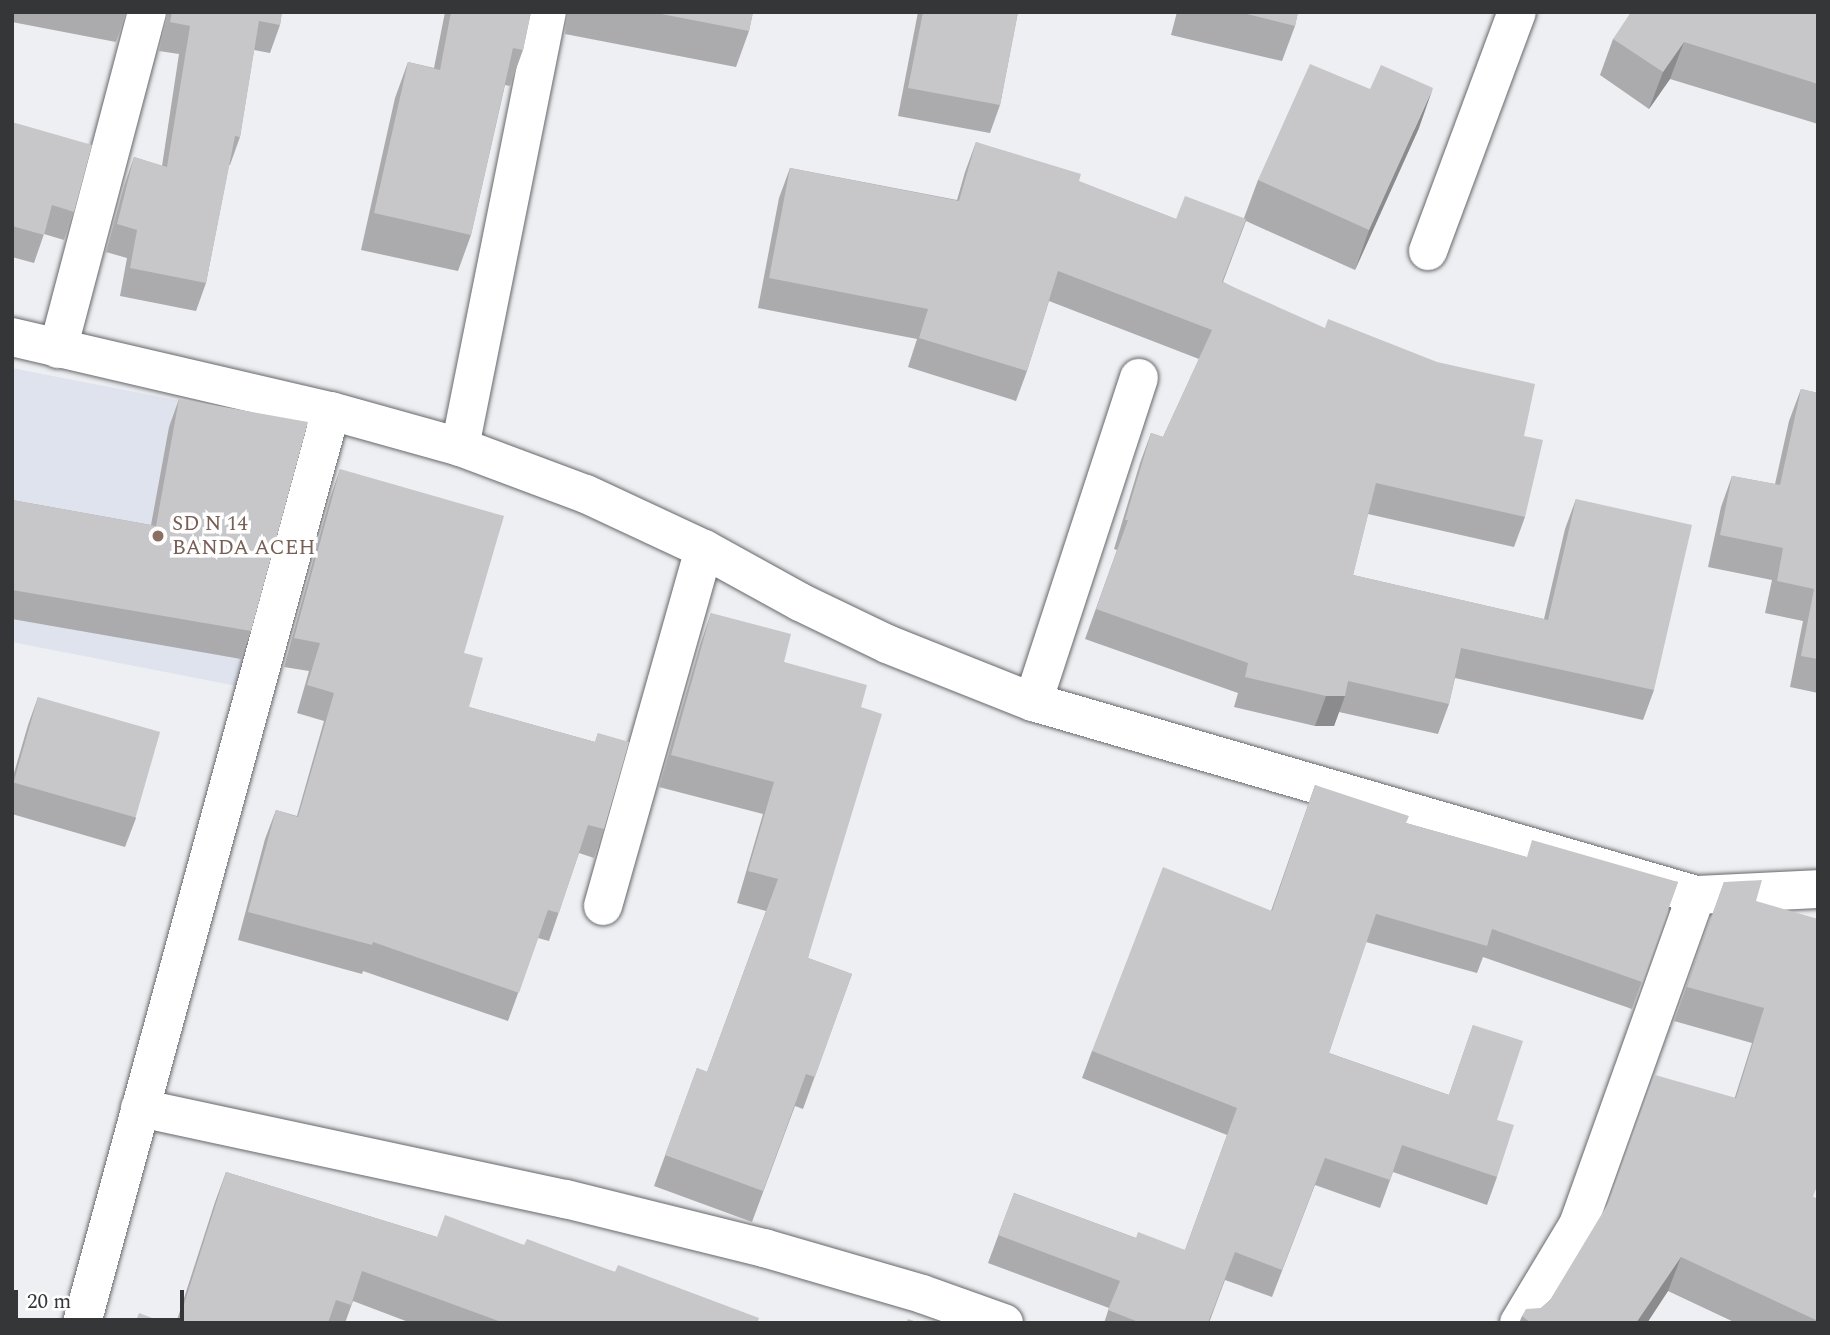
<!DOCTYPE html>
<html>
<head>
<meta charset="utf-8">
<style>
  body { margin:0 }
  #map { position:relative; width:1830px; height:1335px; overflow:hidden; background:#edeff2; font-family:Spectral,serif }
  div>[style] { position:absolute }
  .built>* { inset:0; background:#dee3ed }
  .roads { filter:drop-shadow(0 0 2px #67686b) drop-shadow(0 0 2px #67686b) }
  .minor>* { height:38px; margin:-19px; padding:0 19px; transform-origin:19px; border-radius:19px; background:#fff }
  .wall>* { inset:0; background:#abaaad }
  .shaded-wall>* { inset:0; background:#8b8b8d }
  .building>* { inset:0; background:#c7c6c9; transform-origin:0 0 }
  .dots>* { width:19px; height:19px; translate:-50% -50%; box-sizing:border-box; border:4px solid #fff; border-radius:50% }
  span { translate:-50% -50%; white-space:nowrap; text-align:center; line-height:1.15; -webkit-text-stroke:7px #fff; paint-order:stroke }
  .education-label { font-size:21px; color:#785e54 }
  .left { translate:0 -50%; text-align:left }
  .frame { position:absolute; inset:0; border:14px solid #353637; pointer-events:none }
  .scale { position:absolute; left:14px; top:1290px; width:170px; height:32px; box-sizing:border-box; border:4px solid #353637; border-top:0; padding-left:9px; font-size:21px; line-height:24px; white-space:nowrap; color:#353637; -webkit-text-stroke:5px #fff; paint-order:stroke }
</style>
</head>
<body>
<div id="map">
  <div class="built">
    <div style="clip-path:polygon(12px 368px,324px 429px,272px 693px,12px 642px)"></div>
  </div>
  <div class="roads">
    <div class="minor">
      <div style="left:1428px;top:251px;width:255px;rotate:-69.6deg"></div>
      <div style="left:12px;top:337px;width:327px;rotate:13.1deg"></div>
      <div style="left:331px;top:411px;width:134px;rotate:15.6deg"></div>
      <div style="left:460px;top:447px;width:134px;rotate:20.5deg"></div>
      <div style="left:586px;top:494px;width:130px;rotate:25deg"></div>
      <div style="left:704px;top:549px;width:110px;rotate:28.9deg"></div>
      <div style="left:800px;top:602px;width:97px;rotate:25.8deg"></div>
      <div style="left:887px;top:644px;width:157px;rotate:21.7deg"></div>
      <div style="left:1033px;top:702px;width:691px;rotate:16.23deg"></div>
      <div style="left:1696px;top:895px;width:122px;rotate:-2.8deg"></div>
      <div style="left:58px;top:349px;width:349px;rotate:-75.2deg"></div>
      <div style="left:460px;top:447px;width:444px;rotate:-78.7deg"></div>
      <div style="left:1033px;top:702px;width:341px;rotate:-71.9deg"></div>
      <div style="left:603px;top:906px;width:371px;rotate:-74.2deg"></div>
      <div style="left:140px;top:1108px;width:436px;rotate:12.1deg"></div>
      <div style="left:566px;top:1199px;width:204px;rotate:13.9deg"></div>
      <div style="left:764px;top:1248px;width:165px;rotate:16.2deg"></div>
      <div style="left:922px;top:1294px;width:87px;rotate:19.5deg"></div>
      <div style="left:82px;top:1323px;width:945px;rotate:-74.73deg"></div>
      <div style="left:1519px;top:1323px;width:114px;rotate:-59deg"></div>
      <div style="left:1578px;top:1225px;width:350px;rotate:-70.3deg"></div>
    </div>
  </div>
  <div class="wall">
    <div style="clip-path:polygon(12px 12px,127px 12px,116px 42px,12px 22px)"></div>
    <div style="clip-path:polygon(167px 12px,282px 12px,280px 25px,270px 53px,254px 50px,240px 137px,230px 165px,229px 165px,206px 283px,196px 311px,120px 296px,127px 258px,106px 252px,124px 186px,134px 157px,162px 166px,179px 54px,159px 51px)"></div>
    <div style="clip-path:polygon(445px 12px,531px 12px,523px 50px,510px 86px,505px 85px,471px 235px,458px 271px,361px 250px,395px 98px,408px 62px,434px 68px)"></div>
    <div style="clip-path:polygon(567px 12px,753px 12px,749px 31px,736px 67px,565px 34px)"></div>
    <div style="clip-path:polygon(918px 12px,1018px 12px,1000px 105px,990px 133px,898px 116px)"></div>
    <div style="clip-path:polygon(1177px 12px,1298px 12px,1295px 26px,1282px 61px,1171px 35px)"></div>
    <div style="clip-path:polygon(1818px 12px,1818px 124px,1670px 79px,1649px 109px,1600px 75px,1613px 39px)"></div>
    <div style="clip-path:polygon(12px 122px,74px 212px,64px 240px,44px 234px,34px 263px,12px 257px)"></div>
    <div style="clip-path:polygon(1419px 128px,1355px 270px,1246px 221px,1223px 282px,1524px 436px,1525px 517px,1514px 547px,1368px 514px,1353px 575px,1544px 619px,1565px 529px,1576px 499px,1654px 690px,1643px 720px,1455px 678px,1449px 704px,1438px 734px,1339px 712px,1334px 726px,1315px 726px,1234px 707px,1238px 693px,1085px 639px,1117px 550px,1114px 549px,1140px 463px,1151px 433px,1163px 437px,1199px 359px,1049px 301px,1027px 371px,1016px 401px,908px 367px,917px 339px,758px 308px,779px 198px,790px 168px,957px 200px,965px 172px,976px 142px,1176px 219px,1244px 218px,1258px 180px)"></div>
    <div style="clip-path:polygon(1801px 389px,1818px 393px,1818px 693px,1790px 687px,1803px 621px,1765px 613px,1772px 580px,1708px 567px,1721px 507px,1732px 476px,1775px 484px,1789px 421px)"></div>
    <div style="clip-path:polygon(179px 399px,251px 631px,241px 659px,12px 619px,12px 500px,151px 525px,169px 427px)"></div>
    <div style="clip-path:polygon(340px 469px,464px 653px,469px 707px,595px 742px,598px 733px,604px 829px,594px 858px,579px 853px,549px 941px,538px 938px,508px 1021px,363px 971px,362px 974px,238px 940px,265px 839px,276px 810px,297px 816px,324px 721px,297px 713px,309px 671px,284px 667px,330px 498px)"></div>
    <div style="clip-path:polygon(711px 613px,784px 662px,861px 707px,808px 958px,852px 974px,803px 1109px,795px 1106px,752px 1222px,654px 1186px,697px 1068px,707px 1072px,766px 911px,737px 903px,763px 814px,659px 787px,700px 645px)"></div>
    <div style="clip-path:polygon(38px 697px,136px 818px,125px 847px,12px 814px,12px 780px,28px 725px)"></div>
    <div style="clip-path:polygon(1315px 785px,1406px 823px,1526px 857px,1678px 882px,1632px 1009px,1483px 957px,1477px 973px,1366px 942px,1329px 1053px,1449px 1095px,1473px 1025px,1497px 1120px,1497px 1177px,1487px 1205px,1393px 1172px,1380px 1208px,1315px 1185px,1272px 1297px,1225px 1280px,1209px 1323px,1104px 1323px,1109px 1308px,988px 1263px,1014px 1193px,1136px 1238px,1185px 1250px,1227px 1135px,1082px 1078px,1092px 1051px,1271px 911px)"></div>
    <div style="clip-path:polygon(1724px 882px,1756px 901px,1813px 1197px,1818px 1199px,1818px 1323px,1736px 1323px,1668px 1291px,1647px 1323px,1519px 1323px,1522px 1316px,1541px 1308px,1550px 1300px,1735px 1097px,1752px 1043px,1674px 1021px)"></div>
    <div style="clip-path:polygon(226px 1172px,437px 1237px,524px 1245px,615px 1272px,757px 1323px,411px 1323px,353px 1301px,345px 1323px,176px 1323px,215px 1202px)"></div>
  </div>
  <div class="shaded-wall">
    <div style="clip-path:polygon(1684px 42px,1670px 79px,1649px 109px,1663px 72px)"></div>
    <div style="clip-path:polygon(1433px 88px,1419px 128px,1355px 270px,1369px 230px)"></div>
    <div style="clip-path:polygon(1326px 696px,1345px 696px,1334px 726px,1315px 726px)"></div>
    <div style="clip-path:polygon(1681px 1257px,1668px 1291px,1647px 1323px,1636px 1323px)"></div>
  </div>
  <div class="building">
    <div style="clip-path:polygon(172px 12px,282px 12px,280px 25px,259px 21px,240px 137px,235px 136px,206px 283px,130px 268px,137px 230px,117px 224px,134px 157px,167px 167px,190px 26px,170px 22px)"></div>
    <div style="clip-path:polygon(451px 12px,531px 12px,523px 50px,513px 48px,471px 235px,374px 213px,408px 62px,440px 70px)"></div>
    <div style="clip-path:polygon(651px 12px,753px 12px,749px 31px)"></div>
    <div style="clip-path:polygon(923px 12px,1018px 12px,1000px 105px,908px 88px)"></div>
    <div style="clip-path:polygon(1239px 12px,1298px 12px,1295px 26px)"></div>
    <div style="clip-path:polygon(1631px 12px,1818px 12px,1818px 84px,1684px 42px,1663px 72px,1613px 39px)"></div>
    <div style="clip-path:polygon(1310px 64px,1370px 89px,1381px 65px,1433px 88px,1369px 230px,1258px 180px)"></div>
    <div style="clip-path:polygon(12px 122px,92px 145px,74px 212px,52px 205px,44px 235px,12px 226px)"></div>
    <div style="clip-path:polygon(976px 142px,1081px 174px,1079px 181px,1176px 219px,1185px 196px,1246px 219px,1222px 282px,1325px 328px,1328px 319px,1437px 362px,1535px 384px,1524px 436px,1543px 440px,1525px 517px,1376px 483px,1353px 575px,1548px 620px,1576px 499px,1692px 525px,1654px 690px,1461px 648px,1449px 704px,1348px 681px,1345px 696px,1326px 696px,1245px 677px,1248px 663px,1096px 609px,1128px 520px,1125px 520px,1151px 433px,1163px 437px,1212px 330px,1058px 271px,1027px 371px,919px 338px,928px 309px,769px 278px,790px 168px,959px 201px)"></div>
    <div style="clip-path:polygon(1801px 389px,1818px 393px,1818px 659px,1801px 656px,1814px 589px,1777px 581px,1783px 548px,1720px 535px,1732px 476px,1780px 485px)"></div>
    <div style="clip-path:polygon(179px 399px,308px 422px,251px 631px,12px 590px,12px 500px,156px 526px)"></div>
    <div style="clip-path:polygon(340px 469px,504px 516px,464px 653px,483px 658px,469px 707px,595px 742px,598px 733px,629px 742px,604px 829px,588px 825px,559px 913px,548px 910px,519px 993px,373px 942px,372px 945px,248px 912px,276px 810px,298px 817px,334px 693px,307px 685px,320px 643px,294px 638px)"></div>
    <div style="clip-path:polygon(711px 613px,791px 634px,784px 662px,867px 685px,861px 707px,882px 714px,808px 958px,852px 974px,815px 1077px,806px 1074px,763px 1191px,665px 1155px,697px 1068px,707px 1072px,778px 879px,748px 871px,774px 782px,671px 755px)"></div>
    <div style="left:38px;top:697px;width:127px;height:89px;rotate:16deg"></div>
    <div style="clip-path:polygon(1315px 785px,1409px 816px,1406px 823px,1527px 857px,1532px 840px,1678px 882px,1642px 982px,1492px 929px,1487px 946px,1376px 914px,1329px 1053px,1449px 1095px,1473px 1025px,1523px 1041px,1497px 1120px,1514px 1125px,1497px 1177px,1402px 1145px,1390px 1180px,1325px 1158px,1282px 1270px,1235px 1252px,1208px 1323px,1141px 1323px,1108px 1310px,1120px 1281px,998px 1235px,1014px 1193px,1136px 1238px,1138px 1232px,1185px 1250px,1237px 1108px,1092px 1051px,1163px 867px,1272px 911px)"></div>
    <div style="clip-path:polygon(1762px 880px,1756px 901px,1818px 919px,1818px 1183px,1813px 1197px,1818px 1199px,1818px 1321px,1681px 1257px,1636px 1323px,1531px 1323px,1522px 1316px,1526px 1309px,1541px 1308px,1550px 1300px,1609px 1202px,1655px 1075px,1736px 1098px,1764px 1008px,1687px 987px,1724px 882px)"></div>
    <div style="clip-path:polygon(226px 1172px,437px 1237px,445px 1215px,524px 1245px,527px 1239px,615px 1272px,618px 1265px,759px 1318px,757px 1323px,504px 1323px,362px 1271px,351px 1305px,336px 1300px,328px 1323px,178px 1323px)"></div>
    <div style="clip-path:polygon(139px 1313px,165px 1323px,135px 1323px)"></div>
    <div style="clip-path:polygon(12px 1316px,31px 1323px,12px 1323px)"></div>
    <div style="clip-path:polygon(908px 1319px,920px 1323px,906px 1323px)"></div>
  </div>
  <div class="dots">
    <div style="left:158px;top:536px;background:#8d6e63"></div>
  </div>
  <div class="education-label">
    <span class="left" style="left:172px;top:536px">SD N 14<br>BANDA ACEH</span>
  </div>
  <div class="frame"></div>
  <div class="scale">20 m</div>
</div>
</body>
</html>
